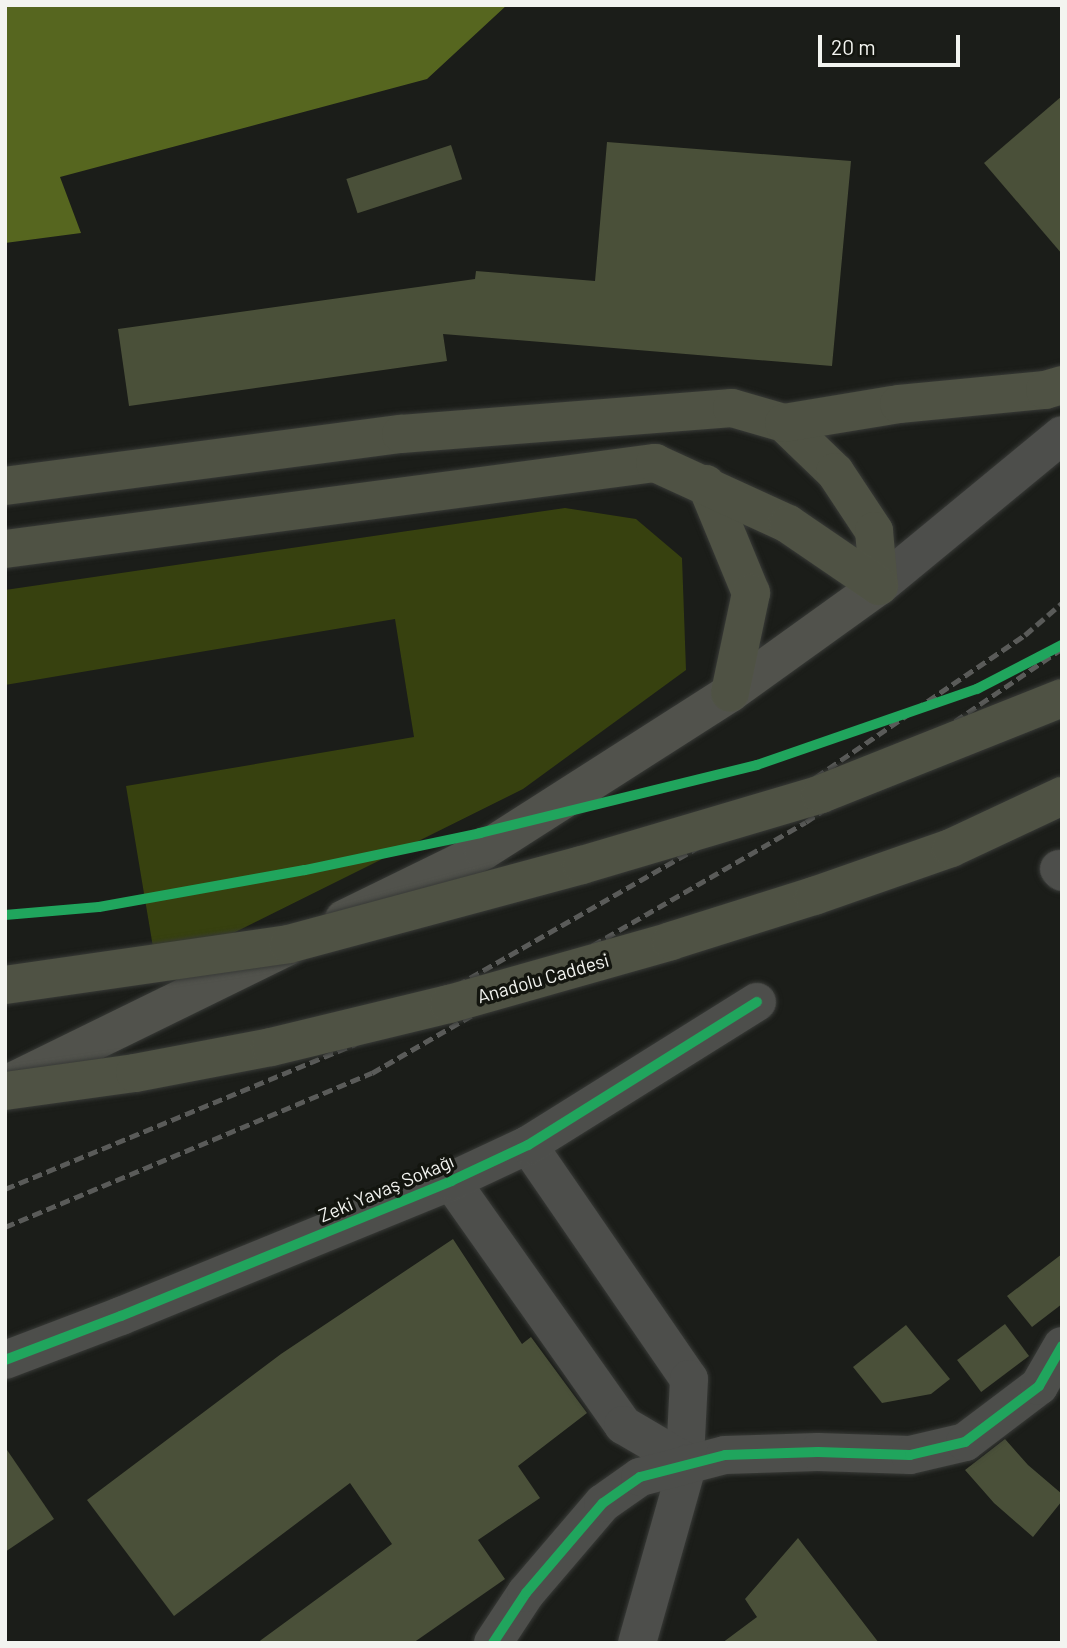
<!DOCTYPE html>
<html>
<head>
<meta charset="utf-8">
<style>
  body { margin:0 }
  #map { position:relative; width:1067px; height:1648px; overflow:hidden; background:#1b1d19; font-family:Barlow,sans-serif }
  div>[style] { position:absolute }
  .green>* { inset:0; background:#37410f }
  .water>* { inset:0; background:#56661f }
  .building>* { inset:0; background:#4a5039; transform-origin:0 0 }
  .roads { filter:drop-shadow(0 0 2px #383a37) drop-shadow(0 0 2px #383a37) }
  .minor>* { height:38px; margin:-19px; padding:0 19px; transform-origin:19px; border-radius:19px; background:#4d4e4b }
  .tertiary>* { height:38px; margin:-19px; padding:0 19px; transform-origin:19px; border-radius:19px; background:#4d4e4b }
  .secondary>* { height:38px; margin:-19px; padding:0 19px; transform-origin:19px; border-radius:19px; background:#51524c }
  .trunk>* { height:38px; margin:-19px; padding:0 19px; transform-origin:19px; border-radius:19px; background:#4f5244 }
  .rail>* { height:5px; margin-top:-2.5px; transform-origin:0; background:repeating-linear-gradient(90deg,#5a5b59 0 10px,transparent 0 15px) }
  .bridges { filter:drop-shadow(0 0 2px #383a37) drop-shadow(0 0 2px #383a37) }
  .trunk-bridge>* { height:38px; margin:-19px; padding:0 19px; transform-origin:19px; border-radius:19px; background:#4f5244 }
  .cycleway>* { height:10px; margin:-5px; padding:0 5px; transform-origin:5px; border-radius:5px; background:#20a55d }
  span { translate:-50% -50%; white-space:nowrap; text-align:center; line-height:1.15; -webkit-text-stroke:7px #13150f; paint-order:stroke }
  .street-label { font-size:19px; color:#f3f4f0 }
  .frame { position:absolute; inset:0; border:7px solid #f3f4f0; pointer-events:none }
  .scale { position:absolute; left:818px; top:35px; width:142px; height:32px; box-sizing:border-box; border:4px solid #f3f4f0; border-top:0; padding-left:9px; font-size:21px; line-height:24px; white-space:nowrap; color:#f3f4f0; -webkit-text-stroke:5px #13150f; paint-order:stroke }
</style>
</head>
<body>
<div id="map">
  <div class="green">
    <div style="clip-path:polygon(565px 508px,636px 519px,682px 558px,686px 670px,523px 789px,157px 971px,126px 786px,414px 737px,395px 619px,5px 685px,5px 590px)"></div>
  </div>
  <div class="water">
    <div style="clip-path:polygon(5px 5px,507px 5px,427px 79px,60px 177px,81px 233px,5px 243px)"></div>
  </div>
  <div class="building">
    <div style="clip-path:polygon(1062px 96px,1062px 254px,984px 163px)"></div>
    <div style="clip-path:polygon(607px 142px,851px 161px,832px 366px,443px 334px,447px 361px,129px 406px,118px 329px,475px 279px,476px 271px,595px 281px)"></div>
    <div style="left:451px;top:145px;width:36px;height:110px;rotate:72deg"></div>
    <div style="clip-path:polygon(453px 1239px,522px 1344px,531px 1337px,587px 1413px,518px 1466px,540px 1498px,478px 1540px,505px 1579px,413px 1643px,257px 1643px,392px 1544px,350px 1483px,174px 1616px,87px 1500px,281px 1354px)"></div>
    <div style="clip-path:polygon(1062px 1254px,1062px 1304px,1032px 1327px,1007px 1296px)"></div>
    <div style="left:1005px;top:1324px;width:40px;height:60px;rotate:53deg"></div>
    <div style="clip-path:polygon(906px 1325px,950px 1379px,931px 1394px,882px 1403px,853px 1367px)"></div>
    <div style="clip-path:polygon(1005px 1439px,1028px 1465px,1062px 1494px,1062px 1501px,1033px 1537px,994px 1503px,965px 1470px)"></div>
    <div style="clip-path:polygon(5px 1447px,54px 1519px,5px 1552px)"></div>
    <div style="clip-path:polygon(798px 1538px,879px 1643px,722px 1643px,757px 1617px,745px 1599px)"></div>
  </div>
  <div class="roads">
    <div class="minor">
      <div style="left:528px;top:1145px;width:284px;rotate:55.5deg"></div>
      <div style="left:689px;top:1379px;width:80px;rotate:92.9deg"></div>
      <div style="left:451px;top:1181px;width:299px;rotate:54.8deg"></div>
      <div style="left:623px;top:1425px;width:75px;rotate:30.3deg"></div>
      <div style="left:688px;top:1463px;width:187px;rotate:105.8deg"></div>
    </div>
    <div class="tertiary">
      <div style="left:879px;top:586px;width:237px;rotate:-39.5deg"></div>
      <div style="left:1059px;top:869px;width:4px;rotate:45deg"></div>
      <div style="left:5px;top:1360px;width:124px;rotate:-20.8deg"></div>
      <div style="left:121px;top:1316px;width:357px;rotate:-22.2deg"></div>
      <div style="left:451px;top:1181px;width:85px;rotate:-25.1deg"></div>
      <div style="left:528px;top:1145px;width:270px;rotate:-32deg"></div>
      <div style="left:493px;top:1643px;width:60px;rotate:-56.6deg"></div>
      <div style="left:526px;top:1593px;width:118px;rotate:-49.5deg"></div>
      <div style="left:603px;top:1503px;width:45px;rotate:-35.1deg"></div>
      <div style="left:640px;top:1477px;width:88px;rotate:-14.5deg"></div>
      <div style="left:725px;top:1455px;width:93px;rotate:-1.8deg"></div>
      <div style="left:818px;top:1452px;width:92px;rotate:1.9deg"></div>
      <div style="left:910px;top:1455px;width:57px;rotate:-13.3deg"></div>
      <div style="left:965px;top:1442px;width:93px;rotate:-37.1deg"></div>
      <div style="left:1039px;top:1386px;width:46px;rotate:-60.1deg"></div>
    </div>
    <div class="secondary">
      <div style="left:344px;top:919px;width:155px;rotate:-26.1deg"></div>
      <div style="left:483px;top:851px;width:293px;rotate:-32.6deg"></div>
      <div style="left:730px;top:693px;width:183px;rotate:-35.7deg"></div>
      <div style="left:5px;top:1085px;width:314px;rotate:-26.1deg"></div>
    </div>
    <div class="trunk">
      <div style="left:784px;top:423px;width:71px;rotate:43.9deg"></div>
      <div style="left:835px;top:472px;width:71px;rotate:56.5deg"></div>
      <div style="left:874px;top:531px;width:55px;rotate:84.8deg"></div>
      <div style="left:706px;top:484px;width:118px;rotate:67.6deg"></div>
      <div style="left:751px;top:593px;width:102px;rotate:101.9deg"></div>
      <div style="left:5px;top:486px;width:399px;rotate:-7.5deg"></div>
      <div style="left:401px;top:434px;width:332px;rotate:-4.5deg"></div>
      <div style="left:732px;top:408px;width:54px;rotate:16.1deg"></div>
      <div style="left:784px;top:423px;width:117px;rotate:-9.4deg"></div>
      <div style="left:899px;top:404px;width:147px;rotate:-5.5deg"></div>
      <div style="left:1045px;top:390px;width:18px;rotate:-16deg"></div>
      <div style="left:5px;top:549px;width:656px;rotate:-7.54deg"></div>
      <div style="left:655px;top:463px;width:146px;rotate:24.6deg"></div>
      <div style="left:788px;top:524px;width:110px;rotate:34.3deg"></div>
    </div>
  </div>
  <div class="rail">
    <div style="left:5px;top:1189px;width:377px;rotate:-22.5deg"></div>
    <div style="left:353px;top:1045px;width:505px;rotate:-29.82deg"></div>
    <div style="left:791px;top:794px;width:283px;rotate:-34.2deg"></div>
    <div style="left:1025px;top:635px;width:49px;rotate:-40.9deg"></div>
    <div style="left:5px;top:1227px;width:398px;rotate:-22.8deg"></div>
    <div style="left:372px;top:1073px;width:501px;rotate:-30.04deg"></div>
    <div style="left:806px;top:822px;width:309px;rotate:-34.1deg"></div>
  </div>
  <div class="bridges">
    <div class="trunk-bridge">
      <div style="left:5px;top:985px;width:287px;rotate:-8.2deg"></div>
      <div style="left:289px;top:944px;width:303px;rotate:-15.1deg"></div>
      <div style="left:582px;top:865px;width:249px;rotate:-16.5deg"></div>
      <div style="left:821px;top:794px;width:259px;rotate:-21.7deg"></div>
      <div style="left:5px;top:1091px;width:131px;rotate:-7.9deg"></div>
      <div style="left:135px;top:1073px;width:138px;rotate:-10.8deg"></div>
      <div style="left:271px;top:1047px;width:183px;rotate:-13.6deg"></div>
      <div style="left:449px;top:1004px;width:231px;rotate:-15.8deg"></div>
      <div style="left:671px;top:941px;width:150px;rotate:-17.5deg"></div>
      <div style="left:814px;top:896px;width:145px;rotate:-19.3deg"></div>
      <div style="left:951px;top:848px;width:123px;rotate:-25.1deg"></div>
    </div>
  </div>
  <div class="cycleway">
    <div style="left:5px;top:915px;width:94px;rotate:-4.9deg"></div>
    <div style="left:99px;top:907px;width:209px;rotate:-10.2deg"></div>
    <div style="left:305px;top:870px;width:179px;rotate:-11.9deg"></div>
    <div style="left:480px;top:833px;width:285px;rotate:-13.8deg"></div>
    <div style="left:757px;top:765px;width:233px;rotate:-19.1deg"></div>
    <div style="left:977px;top:689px;width:96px;rotate:-27.4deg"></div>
    <div style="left:5px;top:1360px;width:124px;rotate:-20.8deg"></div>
    <div style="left:121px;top:1316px;width:357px;rotate:-22.2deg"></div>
    <div style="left:451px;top:1181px;width:85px;rotate:-25.1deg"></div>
    <div style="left:528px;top:1145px;width:270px;rotate:-32deg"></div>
    <div style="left:493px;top:1643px;width:60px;rotate:-56.6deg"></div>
    <div style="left:526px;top:1593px;width:118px;rotate:-49.5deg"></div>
    <div style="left:603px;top:1503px;width:45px;rotate:-35.1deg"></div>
    <div style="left:640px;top:1477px;width:88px;rotate:-14.5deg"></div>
    <div style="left:725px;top:1455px;width:93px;rotate:-1.8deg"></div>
    <div style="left:818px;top:1452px;width:92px;rotate:1.9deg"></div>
    <div style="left:910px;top:1455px;width:57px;rotate:-13.3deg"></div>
    <div style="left:965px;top:1442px;width:93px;rotate:-37.1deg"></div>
    <div style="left:1039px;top:1386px;width:46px;rotate:-60.1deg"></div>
  </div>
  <div class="street-label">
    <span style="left:543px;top:978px;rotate:-16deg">Anadolu Caddesi</span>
    <span style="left:386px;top:1188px;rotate:-23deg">Zeki Yavaş Sokağı</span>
  </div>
  <div class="frame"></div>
  <div class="scale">20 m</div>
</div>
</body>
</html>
